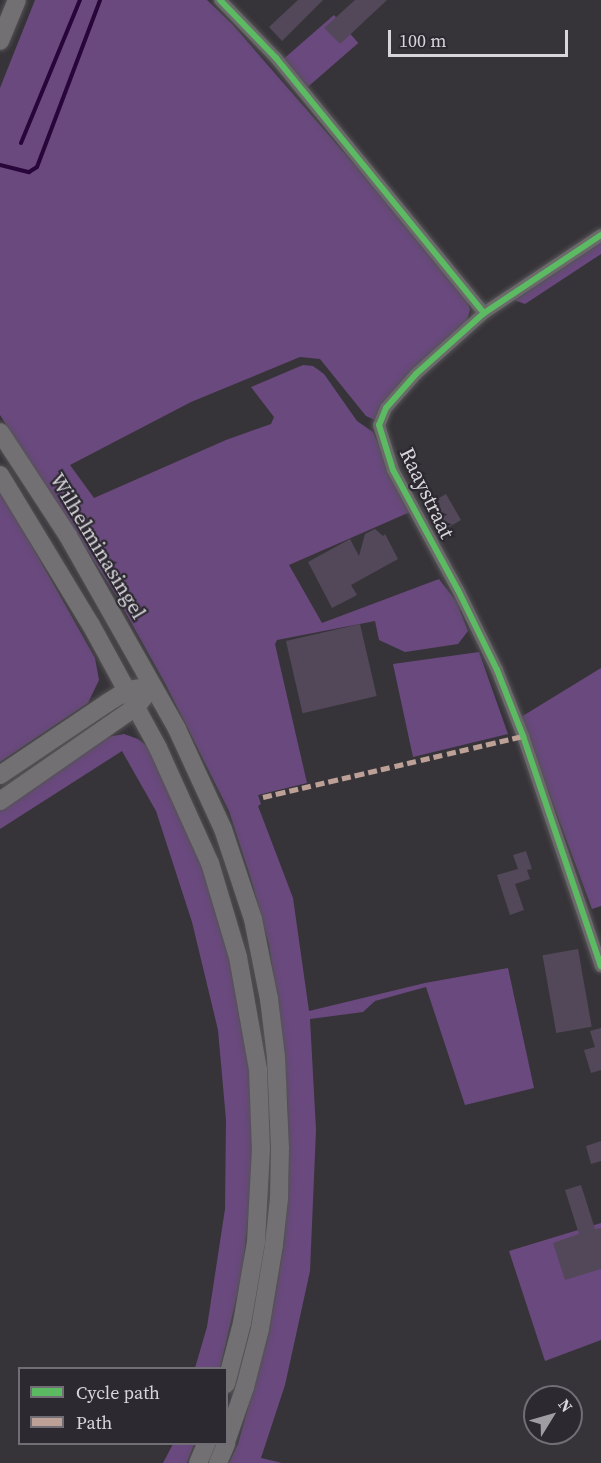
<!DOCTYPE html>
<html>
<head>
<meta charset="utf-8">
<style>
  body { margin:0 }
  #map { position:relative; width:601px; height:1463px; overflow:hidden; background:#373439; font-family:"Source Serif 4",serif }
  div>[style] { position:absolute }
  .green>* { inset:0; background:#6a497e; transform-origin:0 0 }
  .stream>* { height:4px; margin:-2px; padding:0 2px; transform-origin:2px; border-radius:2px; background:#280639 }
  .building>* { inset:0; background:#534859; transform-origin:0 0 }
  .roads { filter:drop-shadow(0 0 2px #545255) drop-shadow(0 0 2px #545255) }
  .minor>* { height:12px; margin:-6px; padding:0 6px; transform-origin:6px; border-radius:6px; background:#6b6a6b }
  .highway>* { height:18px; margin:-9px; padding:0 9px; transform-origin:9px; border-radius:9px; background:#727073 }
  .quiet>* { height:4.5px; margin-top:-2.25px; transform-origin:0; background:repeating-linear-gradient(90deg,#bda197 0 9px,transparent 0 13.5px) }
  .cycleway>* { height:6px; margin:-3px; padding:0 3px; transform-origin:3px; border-radius:3px; background:#5cba63 }
  span { translate:-50% -50%; white-space:nowrap; text-align:center; line-height:1.15; -webkit-text-stroke:4.5px #2d2931; paint-order:stroke }
  .street-label { font-size:21px; color:#d8d5db }
  .legend { position:absolute; left:18px; top:1367px; width:210px; height:78px; box-sizing:border-box; background:#2d2931; border:2px solid #716e75; margin:0; padding:8px 10px; list-style:none; font-size:18px; color:#d8d5db }
  .legend li { display:flex; align-items:center; gap:12px; height:30px }
  .legend b { width:30px; border:2px solid #716e75 }
  .north { position:absolute; left:523px; top:1385px; width:60px; height:60px; box-sizing:border-box; background:#2d2931; border:2px solid #716e75; border-radius:50%; rotate:53deg; font-size:16px; font-weight:700; line-height:24px; text-align:center; color:#d8d5db }
  .north::after { content:''; display:block; margin:auto; width:21px; height:27px; background:#a09da2; clip-path:polygon(50% 0,100% 100%,50% 72%,0 100%) }
  .scale { position:absolute; left:388px; top:30px; width:180px; height:27px; box-sizing:border-box; border:3px solid #d8d5db; border-top:0; padding-left:8px; font-size:18px; line-height:21px; white-space:nowrap; color:#d8d5db; -webkit-text-stroke:4px #2d2931; paint-order:stroke }
</style>
</head>
<body>
<div id="map">
  <div class="green">
    <div style="clip-path:polygon(35px 0,207px 0,233px 25px,421px 241px,467px 297px,470px 310px,466px 324px,377px 421px,366px 416px,320px 359px,300px 357px,191px 402px,70px 465px,94px 498px,226px 440px,271px 424px,274px 417px,251px 387px,303px 365px,313px 366px,324px 374px,357px 421px,373px 432px,410px 512px,289px 565px,322px 623px,439px 579px,456px 601px,468px 631px,458px 644px,405px 652px,379px 640px,375px 621px,277px 640px,275px 644px,307px 783px,258px 795px,261px 804px,258px 806px,293px 898px,309px 1011px,425px 983px,508px 968px,534px 1088px,465px 1105px,426px 987px,375px 1001px,363px 1012px,310px 1019px,316px 1130px,310px 1271px,285px 1385px,261px 1458px,282px 1463px,229px 1463px,238px 1444px,268px 1335px,284px 1243px,289px 1177px,288px 1108px,281px 1028px,269px 945px,251px 879px,229px 811px,166px 685px,117px 597px,0 415px,0 88px)"></div>
    <div style="left:334px;top:15px;width:37px;height:67px;rotate:49deg"></div>
    <div style="clip-path:polygon(601px 241px,601px 254px,525px 304px,514px 300px)"></div>
    <div style="clip-path:polygon(0 489px,95px 658px,99px 680px,88px 703px,0 762px)"></div>
    <div style="clip-path:polygon(479px 652px,508px 734px,413px 757px,393px 664px)"></div>
    <div style="clip-path:polygon(601px 668px,601px 906px,592px 909px,521px 717px)"></div>
    <div style="clip-path:polygon(124px 734px,138px 739px,148px 747px,186px 824px,220px 913px,240px 1005px,252px 1088px,252px 1182px,242px 1274px,220px 1368px,195px 1368px,207px 1327px,225px 1209px,226px 1120px,218px 1030px,192px 922px,156px 811px,122px 751px,0 829px,0 810px,108px 737px)"></div>
    <div style="clip-path:polygon(601px 1223px,601px 1340px,545px 1361px,509px 1251px)"></div>
    <div style="clip-path:polygon(173px 1444px,194px 1444px,187px 1463px,163px 1463px)"></div>
  </div>
  <div class="stream">
    <div style="left:21px;top:143px;width:155px;rotate:-67.6deg"></div>
    <div style="left:0;top:165px;width:30px;rotate:14deg"></div>
    <div style="left:29px;top:172px;width:9px;rotate:-32deg"></div>
    <div style="left:37px;top:167px;width:178px;rotate:-69.3deg"></div>
  </div>
  <div class="building">
    <div style="clip-path:polygon(298px 0,323px 0,282px 41px,269px 27px)"></div>
    <div style="clip-path:polygon(355px 0,387px 0,340px 44px,324px 28px)"></div>
    <div style="left:446px;top:494px;width:30px;height:16px;rotate:60deg"></div>
    <div style="clip-path:polygon(375px 529px,383px 536px,385px 534px,398px 559px,351px 585px,357px 595px,332px 608px,308px 562px,350px 539px,359px 556px,365px 534px)"></div>
    <div style="left:360px;top:624px;width:74px;height:76px;rotate:77deg"></div>
    <div style="clip-path:polygon(526px 851px,532px 869px,527px 870px,530px 879px,515px 884px,524px 910px,510px 915px,497px 875px,518px 869px,513px 855px)"></div>
    <div style="left:578px;top:949px;width:79px;height:36px;rotate:80deg"></div>
    <div style="clip-path:polygon(601px 1028px,601px 1070px,591px 1073px,584px 1050px,595px 1047px,590px 1031px)"></div>
    <div style="clip-path:polygon(601px 1141px,601px 1161px,591px 1164px,586px 1146px)"></div>
    <div style="clip-path:polygon(581px 1185px,595px 1229px,601px 1228px,601px 1269px,565px 1280px,553px 1243px,579px 1234px,565px 1190px)"></div>
  </div>
  <div class="roads">
    <div class="minor">
      <div style="left:220px;top:0;width:81px;rotate:46deg"></div>
      <div style="left:276px;top:58px;width:329px;rotate:50.8deg"></div>
      <div style="left:601px;top:235px;width:141px;rotate:146.3deg"></div>
      <div style="left:484px;top:313px;width:91px;rotate:138.1deg"></div>
      <div style="left:416px;top:374px;width:45px;rotate:131.4deg"></div>
      <div style="left:386px;top:408px;width:18px;rotate:112deg"></div>
      <div style="left:379px;top:425px;width:47px;rotate:72.7deg"></div>
      <div style="left:393px;top:470px;width:136px;rotate:61.6deg"></div>
      <div style="left:458px;top:590px;width:89px;rotate:64deg"></div>
      <div style="left:497px;top:670px;width:71px;rotate:68.5deg"></div>
      <div style="left:523px;top:736px;width:243px;rotate:71.3deg"></div>
    </div>
    <div class="highway">
      <div style="left:0;top:41px;width:44px;rotate:-67.5deg"></div>
      <div style="left:0;top:432px;width:124px;rotate:56.8deg"></div>
      <div style="left:68px;top:536px;width:222px;rotate:60.5deg"></div>
      <div style="left:177px;top:729px;width:110px;rotate:65.3deg"></div>
      <div style="left:223px;top:829px;width:95px;rotate:71.6deg"></div>
      <div style="left:253px;top:919px;width:82px;rotate:78.7deg"></div>
      <div style="left:269px;top:999px;width:58px;rotate:83.1deg"></div>
      <div style="left:276px;top:1057px;width:91px;rotate:87.5deg"></div>
      <div style="left:280px;top:1148px;width:50px;rotate:91.1deg"></div>
      <div style="left:279px;top:1198px;width:47px;rotate:96.1deg"></div>
      <div style="left:274px;top:1245px;width:85px;rotate:99.5deg"></div>
      <div style="left:260px;top:1329px;width:60px;rotate:104.5deg"></div>
      <div style="left:245px;top:1387px;width:58px;rotate:109.1deg"></div>
      <div style="left:0;top:475px;width:175px;rotate:58.8deg"></div>
      <div style="left:91px;top:625px;width:140px;rotate:61.4deg"></div>
      <div style="left:158px;top:748px;width:126px;rotate:65.7deg"></div>
      <div style="left:210px;top:863px;width:98px;rotate:73.4deg"></div>
      <div style="left:238px;top:957px;width:114px;rotate:79.9deg"></div>
      <div style="left:258px;top:1069px;width:80px;rotate:87.9deg"></div>
      <div style="left:261px;top:1149px;width:93px;rotate:93.1deg"></div>
      <div style="left:256px;top:1242px;width:82px;rotate:99.8deg"></div>
      <div style="left:242px;top:1323px;width:63px;rotate:104.7deg"></div>
      <div style="left:0;top:775px;width:129px;rotate:-33.9deg"></div>
      <div style="left:107px;top:703px;width:25px;rotate:-32deg"></div>
      <div style="left:128px;top:690px;width:12px;rotate:-9deg"></div>
      <div style="left:0;top:801px;width:167px;rotate:-34.7deg"></div>
      <div style="left:137px;top:706px;width:11px;rotate:-52deg"></div>
      <div style="left:198px;top:1463px;width:21px;rotate:-67deg"></div>
      <div style="left:218px;top:1463px;width:21px;rotate:-67deg"></div>
    </div>
  </div>
  <div class="quiet">
    <div style="left:263px;top:797px;width:267px;rotate:-13.2deg"></div>
  </div>
  <div class="cycleway">
    <div style="left:220px;top:0;width:81px;rotate:46deg"></div>
    <div style="left:276px;top:58px;width:329px;rotate:50.8deg"></div>
    <div style="left:601px;top:235px;width:141px;rotate:146.3deg"></div>
    <div style="left:484px;top:313px;width:91px;rotate:138.1deg"></div>
    <div style="left:416px;top:374px;width:45px;rotate:131.4deg"></div>
    <div style="left:386px;top:408px;width:18px;rotate:112deg"></div>
    <div style="left:379px;top:425px;width:47px;rotate:72.7deg"></div>
    <div style="left:393px;top:470px;width:136px;rotate:61.6deg"></div>
    <div style="left:458px;top:590px;width:89px;rotate:64deg"></div>
    <div style="left:497px;top:670px;width:71px;rotate:68.5deg"></div>
    <div style="left:523px;top:736px;width:243px;rotate:71.3deg"></div>
  </div>
  <div class="street-label">
    <span style="left:427px;top:493px;rotate:64deg">Raaystraat</span>
    <span style="left:98px;top:546px;rotate:59deg">Wilhelminasingel</span>
  </div>
  <ul class="legend">
  <li><b style="height:8px;background:#5cba63"></b>Cycle path</li>
  <li><b style="height:8px;background:#bda197"></b>Path</li>
  </ul>
  <div class="north">N</div>
  <div class="scale">100 m</div>
</div>
</body>
</html>
